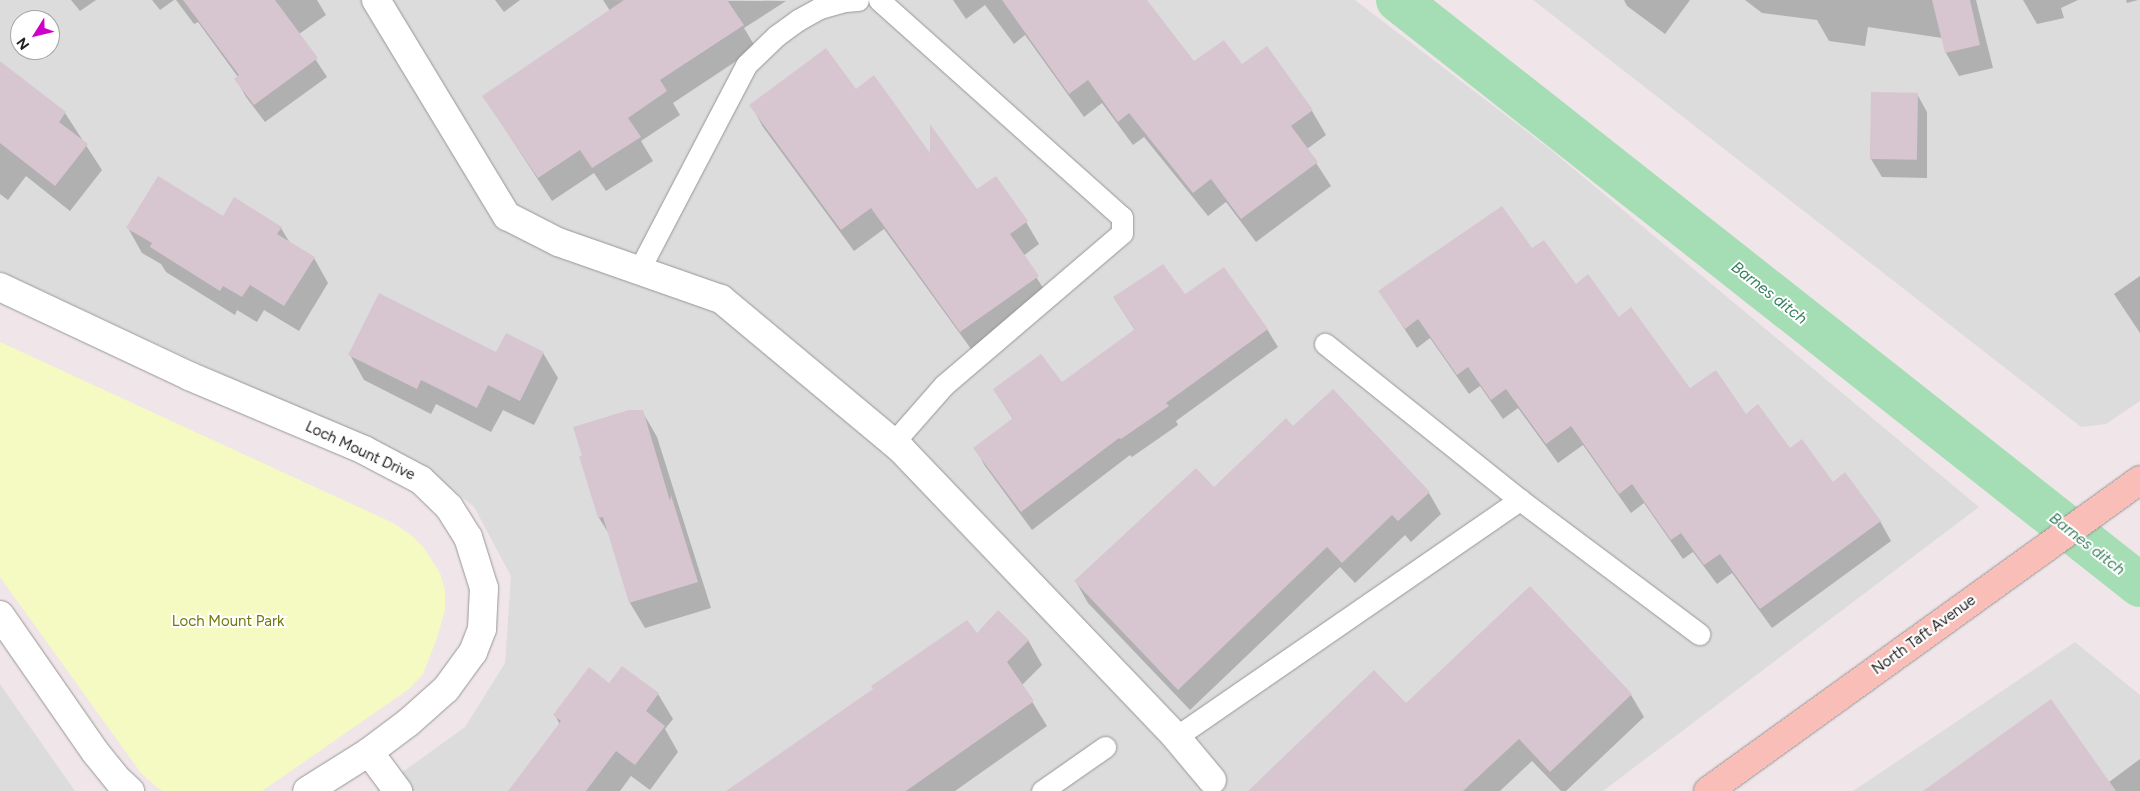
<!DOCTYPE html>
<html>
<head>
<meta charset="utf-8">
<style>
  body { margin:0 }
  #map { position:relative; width:2140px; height:791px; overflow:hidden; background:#f0e6e9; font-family:Figtree,sans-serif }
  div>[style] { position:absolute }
  .residential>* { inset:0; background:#dddcdd }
  .park>* { inset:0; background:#f4fac2 }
  .shadow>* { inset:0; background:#0003 }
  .canal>* { height:44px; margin:-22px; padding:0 22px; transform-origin:22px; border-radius:22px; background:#a5deb4 }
  .building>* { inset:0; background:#d7c6cf; transform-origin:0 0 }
  .roads { filter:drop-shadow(0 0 1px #969696) drop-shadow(0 0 1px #969696) }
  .service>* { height:21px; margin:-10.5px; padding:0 10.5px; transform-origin:10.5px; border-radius:10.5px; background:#fff }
  .minor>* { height:28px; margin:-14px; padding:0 14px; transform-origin:14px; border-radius:14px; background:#fff }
  .secondary>* { height:28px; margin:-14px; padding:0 14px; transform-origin:14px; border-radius:14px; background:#fabeb9 }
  span { translate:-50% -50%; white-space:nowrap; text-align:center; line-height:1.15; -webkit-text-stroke:4px #fff; paint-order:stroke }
  .street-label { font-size:15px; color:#1f1f1f }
  .park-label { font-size:15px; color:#6f7b0a }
  .water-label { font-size:16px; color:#39815f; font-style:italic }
  .north { position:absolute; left:10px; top:10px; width:50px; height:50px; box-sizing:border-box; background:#fff; border:1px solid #a5a5a5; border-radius:50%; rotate:234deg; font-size:14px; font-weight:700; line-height:20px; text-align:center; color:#1f1f1f }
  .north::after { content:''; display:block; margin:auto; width:18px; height:22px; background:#cf00c9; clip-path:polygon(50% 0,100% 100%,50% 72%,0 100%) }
</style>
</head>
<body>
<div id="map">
  <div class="residential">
    <div style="clip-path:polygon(evenodd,0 0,1355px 0,1551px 150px,1979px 507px,1603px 791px,376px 791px,465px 727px,505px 663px,511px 576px,474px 507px,427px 469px,0 271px,0 0,20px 20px,50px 20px,50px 50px,20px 50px,20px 20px)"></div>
    <div style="clip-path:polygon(1533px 0,2140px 0,2140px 401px,2106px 424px,2081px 427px)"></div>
    <div style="clip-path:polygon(2075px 642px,2140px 695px,2140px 791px,1853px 791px)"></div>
    <div style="clip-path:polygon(0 684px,75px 791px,0 791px)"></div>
  </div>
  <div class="park">
    <div style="clip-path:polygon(0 342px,393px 523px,411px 535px,424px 548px,440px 573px,445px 591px,445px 610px,437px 638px,423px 674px,409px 689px,262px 791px,163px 791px,159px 789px,141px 773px,0 577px)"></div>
  </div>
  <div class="shadow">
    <div style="clip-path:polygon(71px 0,96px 0,80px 11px)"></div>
    <div style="clip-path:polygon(152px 0,174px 0,160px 10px)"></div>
    <div style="clip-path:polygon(176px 0,317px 0,326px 15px,299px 34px,327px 77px,265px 122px,246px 97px,236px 79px,238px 77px,198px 22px,194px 24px)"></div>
    <div style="clip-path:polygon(495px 0,520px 0,504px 12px)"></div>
    <div style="clip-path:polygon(603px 0,786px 1px,744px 28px,756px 48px,673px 103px,680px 115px,641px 141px,653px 161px,606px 191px,594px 173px,552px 201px,484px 97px,610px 11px)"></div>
    <div style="clip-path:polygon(953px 0,1146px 0,1194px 63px,1242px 66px,1266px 48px,1312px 111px,1326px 135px,1307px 149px,1331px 186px,1256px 242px,1226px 202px,1208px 216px,1144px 137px,1133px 145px,1102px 103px,1084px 117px,1025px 35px,1014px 44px,985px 5px,966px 19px)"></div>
    <div style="clip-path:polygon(1624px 0,1690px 0,1665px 34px,1627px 6px)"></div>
    <div style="clip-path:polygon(1745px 0,1976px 0,1993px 68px,1959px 76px,1946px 53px,1942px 38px,1868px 27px,1865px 46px,1829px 41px,1817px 20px,1762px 13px)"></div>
    <div style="clip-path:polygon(2023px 0,2078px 0,2061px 8px,2064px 18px,2037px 24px)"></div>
    <div style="clip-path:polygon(2126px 0,2138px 0,2127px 3px)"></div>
    <div style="clip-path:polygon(0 70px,65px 113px,102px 170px,70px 211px,26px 176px,8px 200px,0 194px)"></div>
    <div style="clip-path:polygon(855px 91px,932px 156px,977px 191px,1026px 222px,1039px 244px,1023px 256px,1050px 299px,974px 353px,884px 229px,854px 251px,763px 127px,751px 105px)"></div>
    <div style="clip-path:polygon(1872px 93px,1917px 94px,1927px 112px,1927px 178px,1882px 177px,1871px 159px)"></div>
    <div style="clip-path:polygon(223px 218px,281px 228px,290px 243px,314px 258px,328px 283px,299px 331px,264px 310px,257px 322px,237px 310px,235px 315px,166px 272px,161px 264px,142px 253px,128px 228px)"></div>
    <div style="clip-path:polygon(1532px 250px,1618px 318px,1690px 390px,1746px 416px,1880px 521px,1891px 541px,1772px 628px,1732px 573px,1717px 584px,1693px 552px,1683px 559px,1644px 503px,1631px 513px,1583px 445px,1558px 463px,1518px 408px,1503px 419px,1480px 386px,1469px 394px,1430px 338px,1417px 348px,1380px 292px)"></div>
    <div style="clip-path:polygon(2140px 276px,2140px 333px,2114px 294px)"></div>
    <div style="clip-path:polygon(1185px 296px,1267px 329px,1278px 347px,1176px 421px,1178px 425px,1132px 457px,1130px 455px,1032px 530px,985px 466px,975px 448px,1013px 419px,994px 390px,1062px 384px,1135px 330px,1114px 298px)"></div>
    <div style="clip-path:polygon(507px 335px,543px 353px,558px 378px,534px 425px,503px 410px,491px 432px,436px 404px,431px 414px,364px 380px,350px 355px,497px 354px)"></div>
    <div style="clip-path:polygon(642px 411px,657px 437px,711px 608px,645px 628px,630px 603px,611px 537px,599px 518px,580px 457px)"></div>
    <div style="clip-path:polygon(1214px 489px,1429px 493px,1441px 514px,1411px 542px,1405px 535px,1355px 583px,1340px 567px,1190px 710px,1088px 603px,1076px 582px)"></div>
    <div style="clip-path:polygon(976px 635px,1028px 640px,1042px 665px,1022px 685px,1047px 726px,955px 791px,743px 791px)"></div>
    <div style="clip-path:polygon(622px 667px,658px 694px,673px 719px,665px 729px,678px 752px,650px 790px,631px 776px,620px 791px,518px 791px,560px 725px,555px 715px,609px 685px)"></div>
    <div style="clip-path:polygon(1631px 695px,1644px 717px,1566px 791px,1561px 791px,1532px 761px,1500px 791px,1274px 791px,1406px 705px)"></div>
    <div style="clip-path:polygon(2140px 759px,2140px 791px,2097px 791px)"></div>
  </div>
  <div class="canal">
    <div style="left:1398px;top:0;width:945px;rotate:38.25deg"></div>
  </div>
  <div class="building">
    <div style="clip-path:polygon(183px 0,275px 0,318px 58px,254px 105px,234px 79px,239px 75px)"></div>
    <div style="clip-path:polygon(624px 0,727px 0,744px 25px,660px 80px,667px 91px,628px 118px,641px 137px,592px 168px,580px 150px,538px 178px,482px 96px)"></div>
    <div style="clip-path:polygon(1002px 0,1147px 0,1194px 61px,1224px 40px,1242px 64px,1267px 46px,1313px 110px,1291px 126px,1318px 162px,1241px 219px,1211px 179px,1193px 193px,1129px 113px,1118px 122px,1088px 80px,1069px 94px)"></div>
    <div style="clip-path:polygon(1932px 0,1970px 0,1980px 45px,1945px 53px)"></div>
    <div style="clip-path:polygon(826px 48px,856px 89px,874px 75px,930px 153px,930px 124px,977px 189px,996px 176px,1028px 221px,1010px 234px,1039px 276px,960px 332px,871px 208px,841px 230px,749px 105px)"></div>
    <div style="clip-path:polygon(0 61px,66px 112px,59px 122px,88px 144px,55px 186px,0 143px)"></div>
    <div style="left:1871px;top:92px;width:47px;height:67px;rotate:1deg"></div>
    <div style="clip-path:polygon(158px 176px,223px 216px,234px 197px,282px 227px,277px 234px,315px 257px,284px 306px,250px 285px,242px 297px,223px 286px,220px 291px,150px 247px,152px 243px,126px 228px)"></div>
    <div style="clip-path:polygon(1502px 206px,1532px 248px,1544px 240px,1576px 284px,1588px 274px,1619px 317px,1631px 307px,1690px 388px,1716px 370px,1746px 414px,1758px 404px,1790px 448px,1802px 439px,1833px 482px,1845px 472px,1881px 521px,1760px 609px,1720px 554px,1704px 565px,1681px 533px,1671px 540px,1632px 484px,1619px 494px,1571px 426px,1546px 444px,1506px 389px,1491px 400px,1468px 367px,1457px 375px,1418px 319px,1405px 329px,1378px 291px)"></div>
    <div style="clip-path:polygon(1163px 264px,1185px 294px,1224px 267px,1268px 329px,1166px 403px,1169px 406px,1121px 439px,1119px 438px,1021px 512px,973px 448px,1013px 418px,993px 389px,1041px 354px,1062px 382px,1095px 358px,1135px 329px,1113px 297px)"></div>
    <div style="clip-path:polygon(379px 293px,496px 352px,506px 333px,544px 352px,520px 401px,488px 385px,477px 408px,421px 380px,417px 389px,348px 355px)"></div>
    <div style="clip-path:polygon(1333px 389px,1430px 492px,1398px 521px,1392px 515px,1342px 563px,1327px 547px,1178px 690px,1074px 581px,1196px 468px,1214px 487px,1286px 418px,1293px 426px)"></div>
    <div style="clip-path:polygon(629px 410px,643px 410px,670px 501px,671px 495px,698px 582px,629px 603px,603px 517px,598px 518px,579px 456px,582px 456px,573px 427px)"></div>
    <div style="clip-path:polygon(1530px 586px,1632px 694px,1550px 772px,1519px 739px,1463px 791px,1248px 791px,1374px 670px,1406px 703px)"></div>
    <div style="clip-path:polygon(998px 610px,1029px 640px,1007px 662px,1034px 701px,906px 791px,726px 791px,873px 689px,871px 686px,967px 620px,977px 633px)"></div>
    <div style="clip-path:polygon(622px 666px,659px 693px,646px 711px,665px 726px,635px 765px,616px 751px,586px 791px,508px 791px,561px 721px,553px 715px,589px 667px,609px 683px)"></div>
    <div style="clip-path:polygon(2051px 699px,2116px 791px,1923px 791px)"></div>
  </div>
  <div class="roads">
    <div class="service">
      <div style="left:879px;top:0;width:326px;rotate:41.8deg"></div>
      <div style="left:1122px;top:217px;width:16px;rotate:90deg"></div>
      <div style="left:1122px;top:233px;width:234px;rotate:139.5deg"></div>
      <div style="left:944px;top:385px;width:77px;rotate:131.3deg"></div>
      <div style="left:639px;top:270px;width:231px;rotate:-62.4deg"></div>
      <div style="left:746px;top:65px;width:42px;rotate:-44deg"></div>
      <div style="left:776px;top:36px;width:27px;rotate:-36deg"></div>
      <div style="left:798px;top:20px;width:25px;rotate:-29deg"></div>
      <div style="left:820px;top:8px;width:26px;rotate:-16deg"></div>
      <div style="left:845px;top:1px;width:13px;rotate:-4deg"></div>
      <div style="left:1520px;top:500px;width:224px;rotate:36.8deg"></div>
      <div style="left:1176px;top:737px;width:418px;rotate:-34.6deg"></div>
      <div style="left:1520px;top:500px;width:250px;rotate:-141.3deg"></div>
      <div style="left:1042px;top:791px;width:77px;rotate:-34.9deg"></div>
    </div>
    <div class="minor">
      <div style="left:376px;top:0;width:253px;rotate:58.8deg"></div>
      <div style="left:507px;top:216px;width:57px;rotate:27deg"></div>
      <div style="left:558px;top:242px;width:173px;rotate:19.3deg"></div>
      <div style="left:721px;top:299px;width:234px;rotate:39.8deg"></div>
      <div style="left:901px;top:449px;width:398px;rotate:46.3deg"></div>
      <div style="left:1176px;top:737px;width:56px;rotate:50.1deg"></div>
      <div style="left:0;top:287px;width:209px;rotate:25.2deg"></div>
      <div style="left:189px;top:376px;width:190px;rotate:22.9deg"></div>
      <div style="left:364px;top:450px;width:64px;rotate:27.8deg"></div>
      <div style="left:421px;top:480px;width:39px;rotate:44deg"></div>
      <div style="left:449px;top:507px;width:36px;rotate:58deg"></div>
      <div style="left:468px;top:537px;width:53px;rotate:72.6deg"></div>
      <div style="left:484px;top:588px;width:41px;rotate:92.8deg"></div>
      <div style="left:482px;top:629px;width:25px;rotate:111deg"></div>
      <div style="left:473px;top:652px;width:46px;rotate:126.1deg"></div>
      <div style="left:446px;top:689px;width:50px;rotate:138.3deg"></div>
      <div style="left:409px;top:722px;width:50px;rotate:143.1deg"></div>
      <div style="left:369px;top:752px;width:73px;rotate:147.8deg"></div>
      <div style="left:0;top:615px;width:168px;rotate:55.2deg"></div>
      <div style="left:96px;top:753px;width:36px;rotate:51deg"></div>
      <div style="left:119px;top:781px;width:15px;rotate:42deg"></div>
      <div style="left:369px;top:752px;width:49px;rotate:53.4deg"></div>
    </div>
    <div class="secondary">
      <div style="left:1708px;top:791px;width:532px;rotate:-35.75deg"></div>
    </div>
  </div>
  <div class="street-label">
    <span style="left:360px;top:451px;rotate:25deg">Loch Mount Drive</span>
    <span style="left:1924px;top:635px;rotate:-36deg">North Taft Avenue</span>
  </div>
  <div class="park-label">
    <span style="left:228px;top:622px">Loch Mount Park</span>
  </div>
  <div class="water-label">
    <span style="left:1769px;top:293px;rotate:38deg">Barnes ditch</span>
    <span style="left:2087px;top:544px;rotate:38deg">Barnes ditch</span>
  </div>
  <div class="north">N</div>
</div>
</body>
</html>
